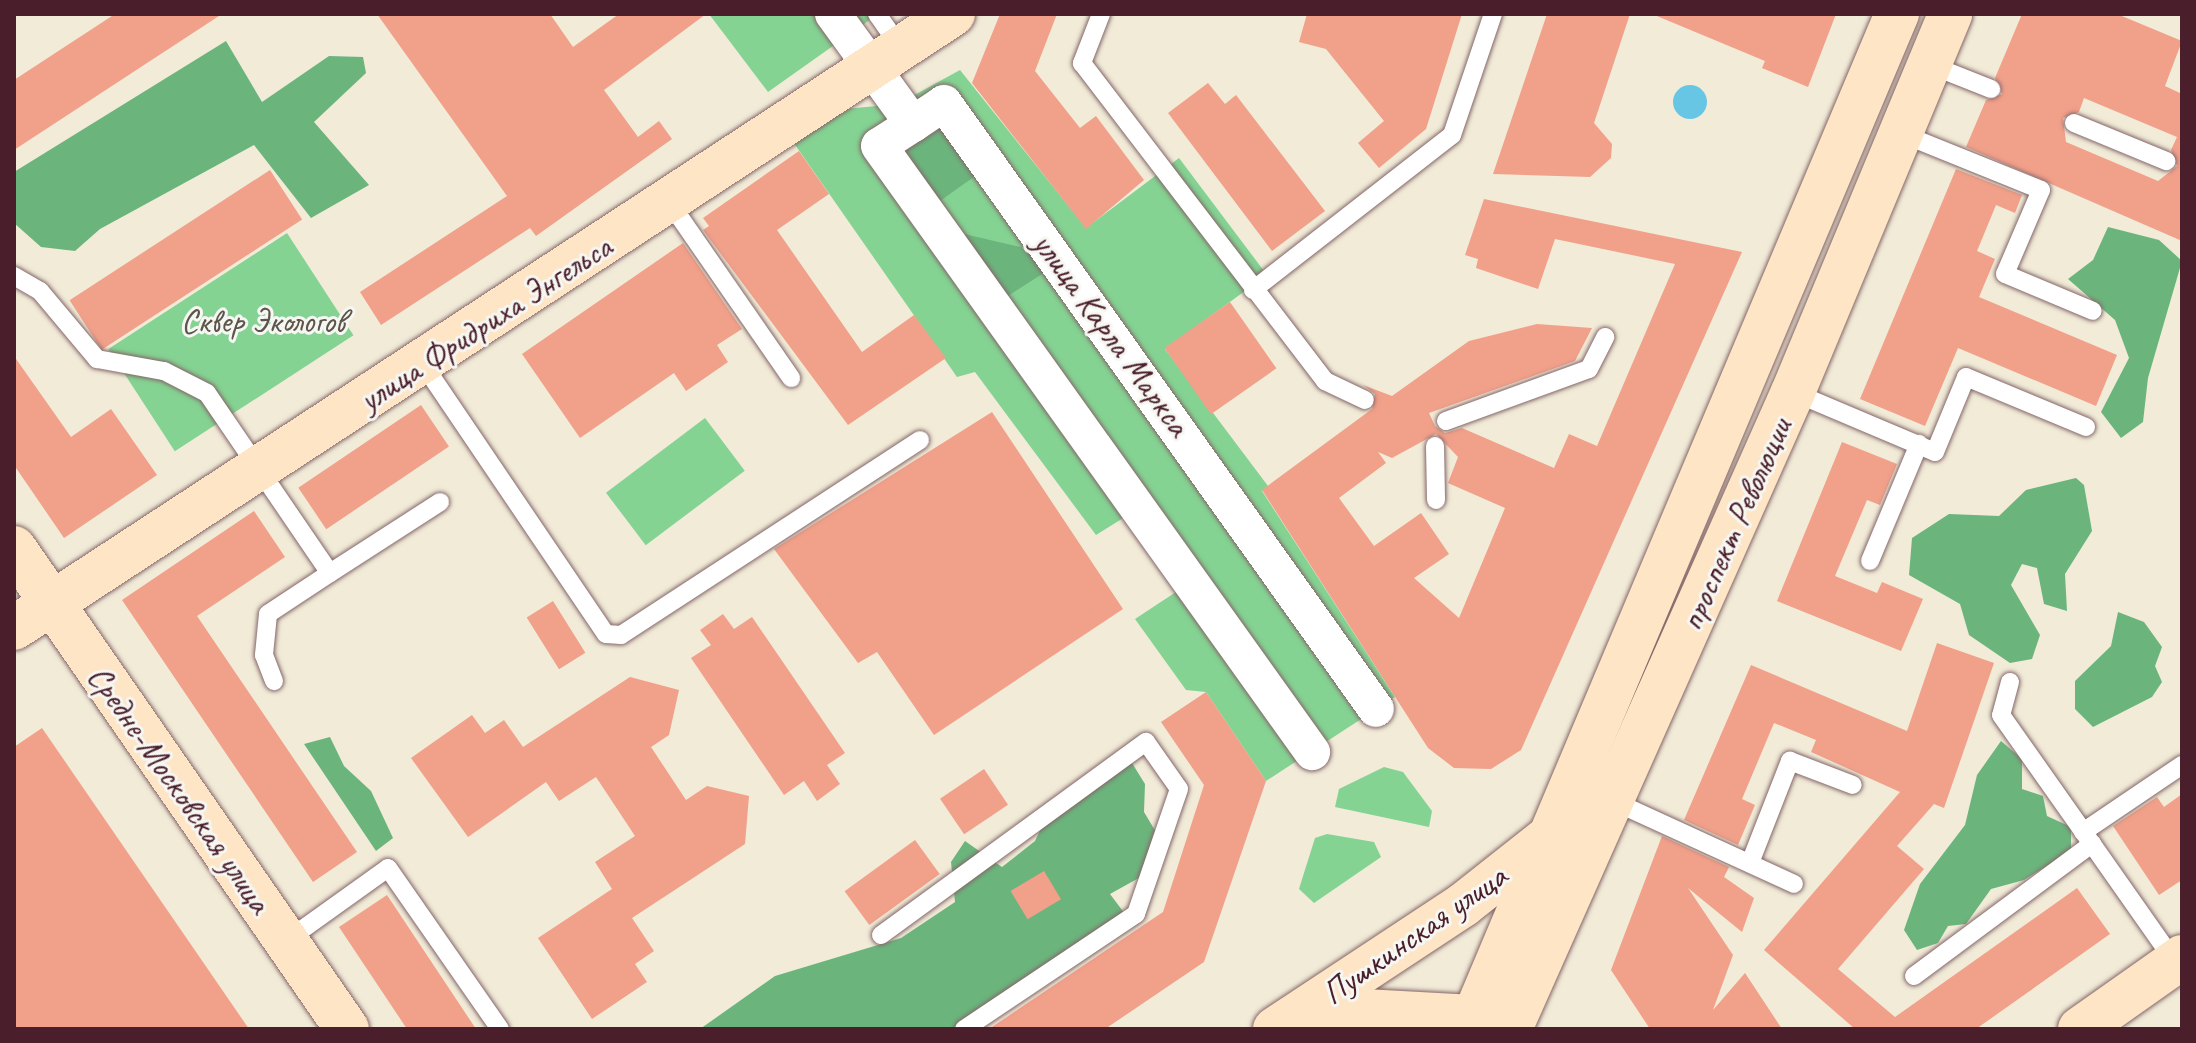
<!DOCTYPE html>
<html>
<head>
<meta charset="utf-8">
<style>
  body { margin:0 }
  #map { position:relative; width:2196px; height:1043px; overflow:hidden; background:#f1ebd8; font-family:Caveat,sans-serif }
  div>[style] { position:absolute }
  .green>* { inset:0; background:#84d393; transform-origin:0 0 }
  .forest>* { inset:0; background:#6bb57d }
  .water>* { inset:0; background:#66c6e4 }
  .round { border-radius:50% }
  .building>* { inset:0; background:#f1a08a; transform-origin:0 0 }
  .roads { filter:drop-shadow(0 0 2px #846668) drop-shadow(0 0 2px #846668) }
  .lane>* { height:18px; margin:-9px; padding:0 9px; transform-origin:9px; border-radius:9px; background:#fff }
  .street>* { height:36px; margin:-18px; padding:0 18px; transform-origin:18px; border-radius:18px; background:#fff }
  .secondary>* { height:44px; margin:-22px; padding:0 22px; transform-origin:22px; border-radius:22px; background:#fde5c5 }
  span { translate:-50% -50%; white-space:nowrap; text-align:center; line-height:1.15; -webkit-text-stroke:6px #f6f6f2; paint-order:stroke }
  .park-label { font-size:34px; color:#5b554a }
  .street-label { font-size:34px; color:#4a1f2b }
  .frame { position:absolute; inset:0; border:16px solid #4a1f2b; pointer-events:none }
</style>
</head>
<body>
<div id="map">
  <div class="green">
    <div style="clip-path:polygon(709px 14px,878px 14px,768px 92px)"></div>
    <div style="clip-path:polygon(960px 70px,1086px 228px,1179px 158px,1267px 275px,1165px 349px,1268px 486px,1262px 491px,1395px 697px,1266px 781px,1206px 692px,1186px 690px,1135px 619px,1179px 590px,1128px 515px,1096px 535px,975px 372px,957px 377px,791px 139px,834px 110px,898px 104px)"></div>
    <div style="left:287px;top:233px;width:122px;height:213px;rotate:57deg"></div>
    <div style="left:705px;top:418px;width:66px;height:124px;rotate:53deg"></div>
    <div style="clip-path:polygon(1384px 767px,1403px 772px,1432px 811px,1429px 827px,1335px 807px,1339px 789px)"></div>
    <div style="clip-path:polygon(1327px 834px,1374px 842px,1381px 857px,1314px 903px,1299px 889px,1315px 838px)"></div>
  </div>
  <div class="forest">
    <div style="clip-path:polygon(226px 41px,262px 102px,329px 56px,363px 57px,366px 73px,314px 122px,369px 185px,311px 218px,254px 145px,100px 229px,75px 251px,41px 247px,14px 223px,14px 172px)"></div>
    <div style="clip-path:polygon(936px 119px,978px 174px,940px 201px,903px 168px,905px 144px)"></div>
    <div style="clip-path:polygon(2108px 227px,2159px 240px,2182px 261px,2148px 378px,2143px 422px,2121px 438px,2101px 412px,2129px 358px,2115px 320px,2068px 279px,2093px 260px)"></div>
    <div style="clip-path:polygon(947px 230px,1038px 251px,1050px 269px,1000px 301px)"></div>
    <div style="clip-path:polygon(2076px 478px,2084px 485px,2092px 531px,2065px 574px,2067px 611px,2044px 604px,2037px 568px,2022px 564px,2011px 585px,2040px 635px,2032px 659px,2010px 663px,1969px 635px,1960px 604px,1909px 575px,1912px 538px,1949px 514px,1999px 516px,2026px 490px)"></div>
    <div style="clip-path:polygon(2118px 612px,2144px 622px,2162px 647px,2155px 666px,2162px 682px,2152px 697px,2093px 727px,2075px 709px,2075px 681px,2111px 646px)"></div>
    <div style="clip-path:polygon(330px 737px,344px 766px,371px 791px,393px 838px,376px 851px,304px 744px)"></div>
    <div style="clip-path:polygon(2001px 741px,2022px 759px,2022px 789px,2043px 796px,2047px 816px,2071px 827px,2071px 851px,2024px 880px,1991px 889px,1966px 924px,1948px 926px,1938px 943px,1917px 950px,1904px 930px,1920px 884px,1965px 825px,1977px 775px)"></div>
    <div style="clip-path:polygon(1132px 763px,1145px 784px,1144px 812px,1159px 837px,1155px 869px,1110px 894px,1125px 914px,971px 1029px,700px 1029px,775px 976px,901px 938px,955px 902px,951px 862px,965px 841px,1002px 867px,1035px 841px,1057px 795px)"></div>
  </div>
  <div class="water">
    <div class="round" style="left:1673px;top:85px;width:34px;height:34px"></div>
  </div>
  <div class="building">
    <div style="clip-path:polygon(115px 14px,222px 14px,14px 150px,14px 80px)"></div>
    <div style="clip-path:polygon(377px 14px,550px 14px,573px 47px,619px 14px,706px 14px,604px 90px,638px 137px,659px 121px,672px 139px,536px 236px,530px 228px,381px 325px,360px 292px,507px 196px)"></div>
    <div style="clip-path:polygon(1000px 14px,1057px 14px,1035px 71px,1080px 128px,1096px 116px,1144px 180px,1086px 229px,972px 83px)"></div>
    <div style="clip-path:polygon(1307px 14px,1462px 14px,1426px 129px,1379px 168px,1358px 143px,1384px 121px,1326px 49px,1299px 42px)"></div>
    <div style="clip-path:polygon(1547px 14px,1630px 14px,1594px 123px,1612px 144px,1611px 158px,1590px 177px,1493px 174px)"></div>
    <div style="clip-path:polygon(1652px 14px,1836px 14px,1808px 87px,1762px 68px,1765px 61px)"></div>
    <div style="clip-path:polygon(evenodd,2022px 14px,2117px 14px,2182px 41px,2165px 86px,2182px 94px,2182px 241px,1966px 147px,1986px 100px,2002px 94px,1995px 78px,2022px 14px,2084px 98px,2177px 137px,2171px 150px,2177px 166px,2158px 181px,2066px 142px,2063px 118px,2079px 112px,2084px 98px)"></div>
    <div style="clip-path:polygon(1208px 83px,1225px 104px,1236px 95px,1325px 211px,1272px 251px,1168px 113px)"></div>
    <div style="clip-path:polygon(799px 151px,829px 194px,777px 230px,862px 352px,914px 315px,946px 358px,848px 425px,703px 230px,709px 226px,703px 218px)"></div>
    <div style="clip-path:polygon(1956px 169px,2022px 195px,2015px 213px,1996px 205px,1977px 251px,1995px 259px,1979px 297px,2117px 355px,2096px 406px,1958px 348px,1925px 426px,1860px 399px)"></div>
    <div style="left:270px;top:170px;width:59px;height:239px;rotate:57deg"></div>
    <div style="clip-path:polygon(evenodd,1484px 199px,1742px 252px,1521px 750px,1491px 769px,1454px 768px,1428px 748px,1262px 490px,1372px 409px,1375px 394px,1363px 385px,1392px 396px,1469px 341px,1537px 324px,1592px 328px,1575px 361px,1429px 413px,1435px 426px,1445px 433px,1462px 428px,1554px 468px,1569px 434px,1597px 446px,1675px 264px,1555px 239px,1538px 289px,1476px 268px,1478px 259px,1465px 255px,1484px 199px,1436px 434px,1458px 457px,1448px 483px,1505px 508px,1459px 618px,1414px 578px,1449px 554px,1421px 513px,1374px 546px,1339px 498px,1386px 463px,1378px 452px,1392px 458px,1436px 434px)"></div>
    <div style="clip-path:polygon(683px 243px,742px 329px,717px 345px,728px 362px,686px 391px,674px 373px,580px 438px,522px 354px)"></div>
    <div style="left:1230px;top:302px;width:81px;height:80px;rotate:55deg"></div>
    <div style="clip-path:polygon(14px 356px,71px 437px,111px 409px,157px 475px,64px 538px,14px 465px)"></div>
    <div style="left:421px;top:405px;width:50px;height:148px;rotate:56deg"></div>
    <div style="clip-path:polygon(992px 412px,1123px 609px,934px 735px,877px 652px,858px 663px,774px 549px)"></div>
    <div style="clip-path:polygon(1842px 442px,1897px 464px,1880px 505px,1867px 500px,1835px 576px,1877px 593px,1882px 582px,1923px 599px,1901px 651px,1777px 601px)"></div>
    <div style="clip-path:polygon(254px 511px,285px 557px,197px 616px,357px 852px,313px 882px,122px 600px)"></div>
    <div style="left:553px;top:601px;width:61px;height:31px;rotate:58deg"></div>
    <div style="clip-path:polygon(723px 614px,734px 629px,752px 617px,845px 753px,827px 765px,840px 784px,817px 801px,804px 781px,784px 795px,691px 658px,711px 645px,700px 630px)"></div>
    <div style="clip-path:polygon(1937px 643px,1994px 663px,1944px 808px,1934px 804px,1897px 846px,1924px 869px,1838px 969px,1895px 1017px,2077px 888px,2110px 934px,1976px 1029px,1855px 1029px,1764px 950px,1900px 792px,1811px 752px,1816px 740px,1774px 723px,1742px 799px,1755px 805px,1738px 845px,1684px 820px,1751px 665px,1907px 731px)"></div>
    <div style="clip-path:polygon(630px 677px,679px 690px,669px 735px,651px 747px,686px 800px,707px 786px,749px 796px,745px 844px,632px 918px,654px 951px,635px 964px,647px 982px,592px 1019px,538px 938px,612px 889px,595px 862px,635px 836px,596px 777px,559px 801px,546px 782px,468px 837px,411px 758px,472px 715px,485px 733px,504px 720px,523px 747px)"></div>
    <div style="clip-path:polygon(1206px 692px,1266px 781px,1204px 962px,1105px 1029px,989px 1029px,1163px 912px,1204px 785px,1161px 722px)"></div>
    <div style="clip-path:polygon(42px 728px,249px 1029px,14px 1029px,14px 747px)"></div>
    <div style="left:984px;top:769px;width:43px;height:53px;rotate:56deg"></div>
    <div style="clip-path:polygon(2182px 794px,2182px 880px,2159px 895px,2113px 826px,2157px 797px,2164px 807px)"></div>
    <div style="clip-path:polygon(1662px 836px,1729px 867px,1724px 877px,1754px 898px,1742px 932px,1688px 888px,1733px 955px,1713px 1010px,1745px 973px,1782px 1029px,1650px 1029px,1611px 970px)"></div>
    <div style="left:915px;top:840px;width:42px;height:87px;rotate:54deg"></div>
    <div style="left:1044px;top:871px;width:33px;height:39px;rotate:59deg"></div>
    <div style="clip-path:polygon(387px 895px,476px 1029px,407px 1029px,339px 927px)"></div>
  </div>
  <div class="roads">
    <div class="lane">
      <div style="left:877px;top:14px;width:42px;rotate:54.8deg"></div>
      <div style="left:1101px;top:14px;width:53px;rotate:111.2deg"></div>
      <div style="left:1082px;top:63px;width:400px;rotate:52.6deg"></div>
      <div style="left:1325px;top:381px;width:44px;rotate:25.4deg"></div>
      <div style="left:1928px;top:64px;width:68px;rotate:21.6deg"></div>
      <div style="left:2074px;top:123px;width:100px;rotate:22.4deg"></div>
      <div style="left:1900px;top:133px;width:152px;rotate:22deg"></div>
      <div style="left:2041px;top:190px;width:91px;rotate:113.2deg"></div>
      <div style="left:2005px;top:274px;width:95px;rotate:22.8deg"></div>
      <div style="left:670px;top:203px;width:213px;rotate:55.3deg"></div>
      <div style="left:14px;top:276px;width:30px;rotate:30deg"></div>
      <div style="left:40px;top:291px;width:89px;rotate:50deg"></div>
      <div style="left:97px;top:359px;width:68px;rotate:10.2deg"></div>
      <div style="left:164px;top:371px;width:48px;rotate:27.1deg"></div>
      <div style="left:207px;top:393px;width:218px;rotate:55.7deg"></div>
      <div style="left:330px;top:573px;width:74px;rotate:146.5deg"></div>
      <div style="left:268px;top:614px;width:41px;rotate:95.6deg"></div>
      <div style="left:264px;top:655px;width:28px;rotate:69deg"></div>
      <div style="left:1253px;top:290px;width:252px;rotate:-37.9deg"></div>
      <div style="left:1452px;top:135px;width:128px;rotate:-71.3deg"></div>
      <div style="left:423px;top:364px;width:326px;rotate:55.9deg"></div>
      <div style="left:606px;top:634px;width:15px;rotate:4deg"></div>
      <div style="left:621px;top:635px;width:357px;rotate:-33.1deg"></div>
      <div style="left:1793px;top:392px;width:154px;rotate:22.9deg"></div>
      <div style="left:1935px;top:452px;width:81px;rotate:-67.5deg"></div>
      <div style="left:1966px;top:377px;width:130px;rotate:22.6deg"></div>
      <div style="left:1446px;top:421px;width:152px;rotate:-20deg"></div>
      <div style="left:1589px;top:369px;width:36px;rotate:-63deg"></div>
      <div style="left:1435px;top:446px;width:54px;rotate:88.9deg"></div>
      <div style="left:1870px;top:561px;width:127px;rotate:-67.3deg"></div>
      <div style="left:330px;top:573px;width:131px;rotate:-32.8deg"></div>
      <div style="left:2010px;top:682px;width:34px;rotate:105deg"></div>
      <div style="left:2001px;top:715px;width:158px;rotate:54.8deg"></div>
      <div style="left:1613px;top:801px;width:199px;rotate:24.6deg"></div>
      <div style="left:2083px;top:832px;width:120px;rotate:-34.1deg"></div>
      <div style="left:1750px;top:863px;width:110px;rotate:-68.6deg"></div>
      <div style="left:1790px;top:761px;width:67px;rotate:20.9deg"></div>
      <div style="left:881px;top:935px;width:328px;rotate:-36.1deg"></div>
      <div style="left:1146px;top:742px;width:57px;rotate:54.9deg"></div>
      <div style="left:1179px;top:789px;width:132px;rotate:109deg"></div>
      <div style="left:1136px;top:914px;width:207px;rotate:146.2deg"></div>
      <div style="left:286px;top:941px;width:125px;rotate:-35.6deg"></div>
      <div style="left:388px;top:868px;width:196px;rotate:55.2deg"></div>
      <div style="left:1914px;top:976px;width:222px;rotate:-36.6deg"></div>
      <div style="left:2092px;top:844px;width:144px;rotate:54.9deg"></div>
    </div>
    <div class="street">
      <div style="left:833px;top:14px;width:136px;rotate:54deg"></div>
      <div style="left:913px;top:124px;width:37px;rotate:-34deg"></div>
      <div style="left:944px;top:103px;width:744px;rotate:54.52deg"></div>
      <div style="left:913px;top:124px;width:40px;rotate:147.1deg"></div>
      <div style="left:879px;top:146px;width:745px;rotate:54.45deg"></div>
    </div>
    <div class="secondary">
      <div style="left:14px;top:548px;width:585px;rotate:55.3deg"></div>
      <div style="left:14px;top:628px;width:1122px;rotate:-33.18deg"></div>
      <div style="left:1275px;top:1029px;width:225px;rotate:-33.4deg"></div>
      <div style="left:1463px;top:905px;width:110px;rotate:-38.3deg"></div>
      <div style="left:1307px;top:1029px;width:60px;rotate:-17.5deg"></div>
      <div style="left:1364px;top:1011px;width:110px;rotate:3.1deg"></div>
      <div style="left:1474px;top:1017px;width:28px;rotate:21deg"></div>
      <div style="left:1469px;top:1029px;width:1102px;rotate:-67.14deg"></div>
      <div style="left:1510px;top:1029px;width:697px;rotate:-66.05deg"></div>
      <div style="left:1793px;top:392px;width:409px;rotate:-67.4deg"></div>
      <div style="left:2080px;top:1029px;width:125px;rotate:-35.2deg"></div>
    </div>
  </div>
  <div class="park-label">
    <span style="left:263px;top:321px">Сквер Экологов</span>
  </div>
  <div class="street-label">
    <span style="left:485px;top:323px;rotate:-33deg">улица Фридриха Энгельса</span>
    <span style="left:1112px;top:334px;rotate:54deg">улица Карла Маркса</span>
    <span style="left:1735px;top:524px;rotate:-66deg">проспект Революции</span>
    <span style="left:180px;top:789px;rotate:55deg">Средне-Московская улица</span>
    <span style="left:1414px;top:934px;rotate:-35deg">Пушкинская улица</span>
  </div>
  <div class="frame"></div>
</div>
</body>
</html>
